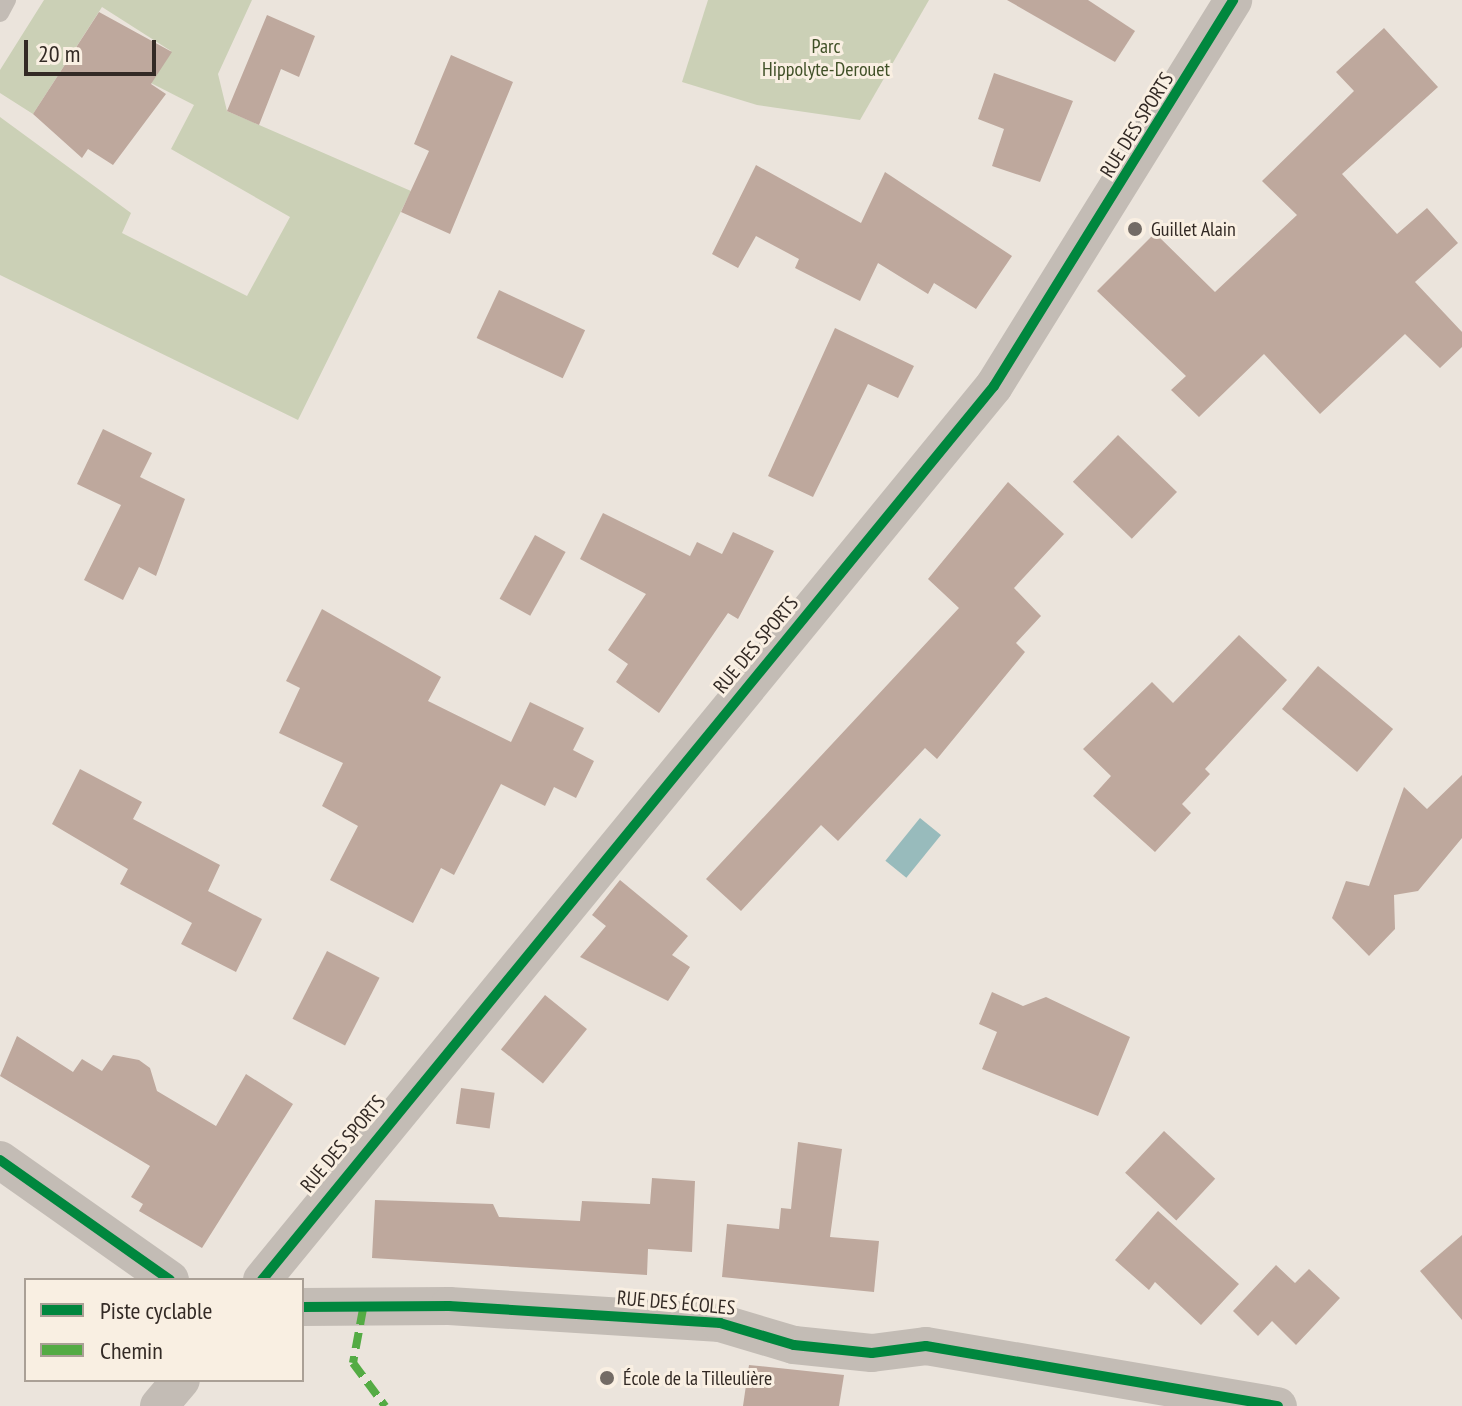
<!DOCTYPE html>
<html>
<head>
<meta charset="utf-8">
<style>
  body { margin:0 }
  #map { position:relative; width:1462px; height:1406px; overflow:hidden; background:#ebe4dc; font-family:"PT Sans Narrow",sans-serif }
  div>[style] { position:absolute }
  .green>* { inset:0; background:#cbd0b6 }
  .water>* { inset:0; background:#98bbbc; transform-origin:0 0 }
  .building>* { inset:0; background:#bea89d; transform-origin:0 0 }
  .lane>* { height:18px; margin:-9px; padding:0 9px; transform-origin:9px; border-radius:9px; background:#c3bcb5 }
  .street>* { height:38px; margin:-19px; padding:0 19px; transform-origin:19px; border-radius:19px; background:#c3bcb5 }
  .quiet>* { height:8px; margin-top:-4px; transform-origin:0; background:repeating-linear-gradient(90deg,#54ab44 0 16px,transparent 0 24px) }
  .cycleway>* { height:10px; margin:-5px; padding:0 5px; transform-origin:5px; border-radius:5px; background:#00873e }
  .dots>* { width:22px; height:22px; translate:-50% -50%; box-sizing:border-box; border:4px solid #f9efe2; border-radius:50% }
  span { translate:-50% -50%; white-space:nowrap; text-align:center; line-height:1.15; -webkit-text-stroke:6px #f9efe2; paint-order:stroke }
  .park-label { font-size:20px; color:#415128 }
  .street-label { font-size:20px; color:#332a25 }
  .poi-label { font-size:20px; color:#332a25 }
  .left { translate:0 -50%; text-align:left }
  .legend { position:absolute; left:24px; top:1278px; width:280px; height:104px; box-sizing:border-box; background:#f9efe2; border:2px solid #aaa096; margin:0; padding:10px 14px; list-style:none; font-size:24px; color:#332a25 }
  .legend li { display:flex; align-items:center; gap:16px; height:40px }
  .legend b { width:40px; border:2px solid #aaa096 }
  .scale { position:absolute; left:24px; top:40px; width:132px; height:36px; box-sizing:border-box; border:4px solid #332a25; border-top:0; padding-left:10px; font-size:24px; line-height:28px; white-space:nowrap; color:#332a25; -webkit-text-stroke:6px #f9efe2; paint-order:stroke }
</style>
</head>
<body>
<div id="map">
  <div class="green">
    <div style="clip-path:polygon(44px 0,252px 0,218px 74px,227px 111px,411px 191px,298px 420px,0 275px,0 117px,131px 213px,122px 233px,247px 296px,290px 217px,171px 149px,194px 105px,147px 81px,171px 51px,102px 7px,33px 114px,0 93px,0 70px)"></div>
    <div style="clip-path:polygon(708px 0,929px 0,860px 120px,757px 105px,682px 82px)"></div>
  </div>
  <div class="water">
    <div style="left:920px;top:818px;width:27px;height:55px;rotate:39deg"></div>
  </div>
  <div class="building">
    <div style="clip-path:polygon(1007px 0,1088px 0,1135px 31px,1115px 62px)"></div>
    <div style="clip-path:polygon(99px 12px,172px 52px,151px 84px,166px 94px,113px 165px,88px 149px,82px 158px,33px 114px)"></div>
    <div style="clip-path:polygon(267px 15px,315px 36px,299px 77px,281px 69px,259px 125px,227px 111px)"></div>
    <div style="clip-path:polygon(1384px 28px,1438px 87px,1342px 174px,1397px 234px,1427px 208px,1458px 243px,1415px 282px,1462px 332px,1462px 347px,1440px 368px,1405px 334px,1320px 414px,1264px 354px,1199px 417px,1171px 390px,1186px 376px,1097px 291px,1155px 233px,1215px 292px,1297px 215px,1262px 181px,1354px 91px,1336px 72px)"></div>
    <div style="clip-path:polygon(451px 55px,513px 82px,450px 234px,401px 212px,429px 151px,414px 144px)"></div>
    <div style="clip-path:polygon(994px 73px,1073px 101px,1040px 182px,992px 166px,1004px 129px,978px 119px)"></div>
    <div style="clip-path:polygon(756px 165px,861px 223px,885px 172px,1012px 256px,976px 309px,934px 283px,928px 294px,878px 263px,860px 301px,795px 268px,799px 259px,756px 236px,738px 268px,712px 254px)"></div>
    <div style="left:499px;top:290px;width:95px;height:53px;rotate:25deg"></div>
    <div style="clip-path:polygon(835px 328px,914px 366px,898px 398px,868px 384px,813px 497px,768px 476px)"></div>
    <div style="clip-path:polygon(103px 429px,152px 453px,140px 477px,185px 499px,156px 576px,139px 567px,123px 600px,84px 580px,121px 505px,77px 484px)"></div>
    <div style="left:1118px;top:435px;width:82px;height:65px;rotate:44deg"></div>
    <div style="clip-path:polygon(1008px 482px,1064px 534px,1014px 588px,1041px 616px,1016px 643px,1025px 652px,937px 759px,925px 748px,838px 841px,821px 825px,741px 911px,706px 879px,959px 608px,928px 579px)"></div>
    <div style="clip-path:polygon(603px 513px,690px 556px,697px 542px,722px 554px,733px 532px,774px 551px,738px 619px,728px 613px,659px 713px,616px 682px,628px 664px,608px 650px,646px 594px,580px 559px)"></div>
    <div style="left:535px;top:535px;width:35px;height:73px;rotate:29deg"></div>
    <div style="clip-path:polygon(322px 609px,441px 677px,428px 701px,511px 742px,530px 702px,584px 728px,573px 750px,594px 761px,576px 798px,554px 787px,545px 806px,501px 784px,454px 875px,441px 868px,413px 923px,330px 880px,358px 826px,322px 806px,343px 763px,279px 733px,300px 688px,286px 681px)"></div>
    <div style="clip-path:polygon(1239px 635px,1287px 680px,1205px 769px,1210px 774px,1182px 804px,1191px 813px,1155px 852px,1093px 796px,1111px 776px,1083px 749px,1152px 682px,1173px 703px)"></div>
    <div style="left:1318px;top:666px;width:98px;height:56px;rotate:40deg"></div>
    <div style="clip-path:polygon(80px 769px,142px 802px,133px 819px,220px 865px,208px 891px,262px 919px,236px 972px,181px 944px,192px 923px,120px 884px,128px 869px,52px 824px)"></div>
    <div style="clip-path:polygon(1462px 775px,1462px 838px,1418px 891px,1394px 895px,1395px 929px,1369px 956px,1332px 918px,1346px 881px,1369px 886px,1404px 787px,1427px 809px)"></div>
    <div style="clip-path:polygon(620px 880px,688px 936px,672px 955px,690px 967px,668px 1001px,580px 957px,606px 926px,592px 915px)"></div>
    <div style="left:327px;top:951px;width:59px;height:76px;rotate:27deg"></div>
    <div style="clip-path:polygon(992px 992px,1023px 1006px,1046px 997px,1130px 1037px,1098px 1116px,982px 1069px,997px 1032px,979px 1024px)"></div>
    <div style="left:545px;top:995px;width:54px;height:70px;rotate:39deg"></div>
    <div style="clip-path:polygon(17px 1036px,73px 1072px,82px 1059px,102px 1071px,113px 1055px,139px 1060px,150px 1068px,157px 1091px,216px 1126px,246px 1074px,293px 1104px,202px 1248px,139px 1211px,143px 1204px,131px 1197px,150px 1166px,0 1076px)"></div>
    <div style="left:461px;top:1088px;width:34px;height:36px;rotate:8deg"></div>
    <div style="left:1164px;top:1131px;width:70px;height:57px;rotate:43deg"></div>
    <div style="clip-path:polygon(798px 1142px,842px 1149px,830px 1237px,879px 1241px,874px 1292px,722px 1277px,727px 1224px,779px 1229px,781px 1208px,791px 1209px)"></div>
    <div style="clip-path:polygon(652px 1178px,695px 1181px,692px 1252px,648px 1249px,647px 1275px,372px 1258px,375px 1200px,493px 1204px,499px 1217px,580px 1221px,582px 1201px,650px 1204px)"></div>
    <div style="clip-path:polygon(1158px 1211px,1239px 1284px,1201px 1325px,1155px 1282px,1149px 1290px,1115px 1260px)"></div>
    <div style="clip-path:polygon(1462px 1235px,1462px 1320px,1420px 1271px)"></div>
    <div style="clip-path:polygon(1276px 1265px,1295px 1283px,1309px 1269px,1340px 1298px,1296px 1345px,1272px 1321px,1258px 1336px,1233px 1311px)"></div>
    <div style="clip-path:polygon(749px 1365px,844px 1375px,839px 1406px,743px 1406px)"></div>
  </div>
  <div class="lane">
    <div style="left:0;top:13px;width:15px;rotate:-62deg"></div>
  </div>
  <div class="street">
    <div style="left:0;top:1160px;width:208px;rotate:35.2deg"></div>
    <div style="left:262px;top:1280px;width:1155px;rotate:-50.69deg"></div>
    <div style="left:994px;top:386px;width:454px;rotate:-58.2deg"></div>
    <div style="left:302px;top:1307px;width:147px;rotate:-0.4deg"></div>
    <div style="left:449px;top:1306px;width:272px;rotate:3.6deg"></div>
    <div style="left:720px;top:1323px;width:77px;rotate:16.6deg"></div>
    <div style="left:794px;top:1345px;width:78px;rotate:5.9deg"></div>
    <div style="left:872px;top:1353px;width:54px;rotate:-7.4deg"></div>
    <div style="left:926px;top:1346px;width:357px;rotate:9.7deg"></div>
    <div style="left:159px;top:1406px;width:34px;rotate:-50deg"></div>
  </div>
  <div class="quiet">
    <div style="left:363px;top:1309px;width:55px;rotate:100.5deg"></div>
    <div style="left:353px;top:1363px;width:54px;rotate:53.3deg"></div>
  </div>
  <div class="cycleway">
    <div style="left:0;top:1160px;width:208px;rotate:35.2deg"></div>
    <div style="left:262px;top:1280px;width:1155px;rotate:-50.69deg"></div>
    <div style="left:994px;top:386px;width:454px;rotate:-58.2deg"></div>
    <div style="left:302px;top:1307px;width:147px;rotate:-0.4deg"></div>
    <div style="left:449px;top:1306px;width:272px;rotate:3.6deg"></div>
    <div style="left:720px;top:1323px;width:77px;rotate:16.6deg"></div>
    <div style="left:794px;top:1345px;width:78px;rotate:5.9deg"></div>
    <div style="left:872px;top:1353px;width:54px;rotate:-7.4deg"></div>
    <div style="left:926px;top:1346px;width:357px;rotate:9.7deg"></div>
  </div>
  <div class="dots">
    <div style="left:1135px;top:229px;background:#736b65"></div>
    <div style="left:607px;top:1378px;background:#736b65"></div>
  </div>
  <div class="park-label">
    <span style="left:826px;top:58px">Parc<br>Hippolyte-Derouet</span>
  </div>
  <div class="street-label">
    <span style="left:1137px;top:125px;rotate:-58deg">RUE DES SPORTS</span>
    <span style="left:756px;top:645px;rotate:-50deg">RUE DES SPORTS</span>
    <span style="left:343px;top:1144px;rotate:-50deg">RUE DES SPORTS</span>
    <span style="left:676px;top:1303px;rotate:5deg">RUE DES ÉCOLES</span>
  </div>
  <div class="poi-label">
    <span class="left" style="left:1151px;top:229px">Guillet Alain</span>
    <span class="left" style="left:623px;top:1378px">École de la Tilleulière</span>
  </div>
  <ul class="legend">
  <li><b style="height:10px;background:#00873e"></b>Piste cyclable</li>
  <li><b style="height:10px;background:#54ab44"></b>Chemin</li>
  </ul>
  <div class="scale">20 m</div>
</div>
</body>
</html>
